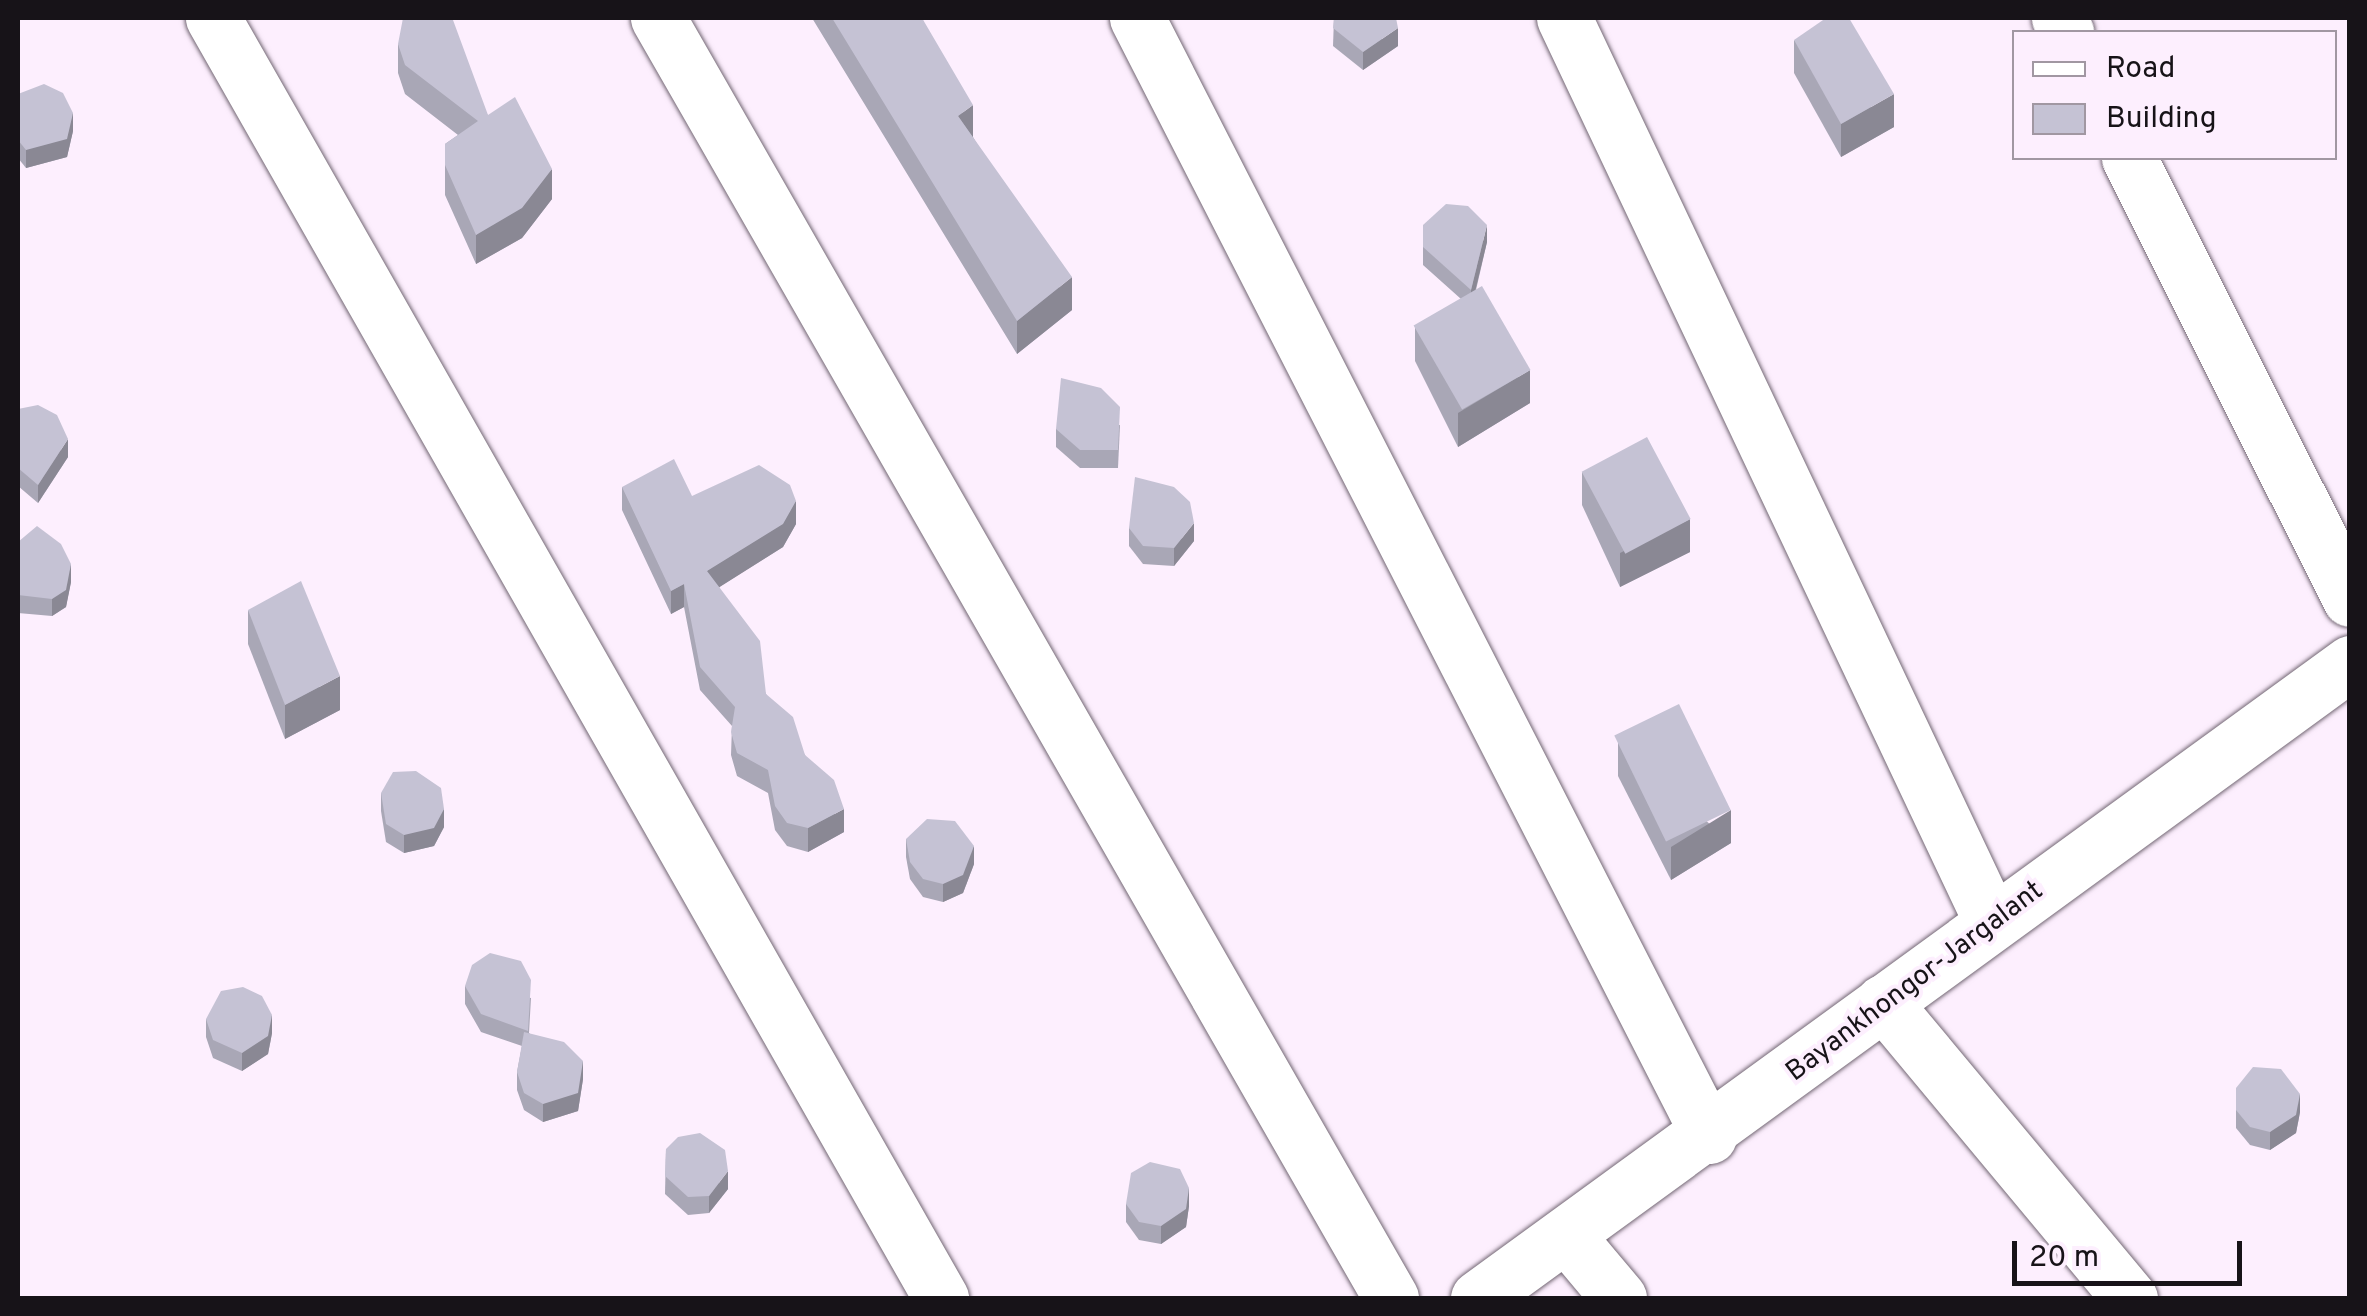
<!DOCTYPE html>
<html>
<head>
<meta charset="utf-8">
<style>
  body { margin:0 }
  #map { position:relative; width:2367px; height:1316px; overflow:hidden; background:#fdeffe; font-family:Overpass,sans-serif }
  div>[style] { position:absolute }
  .roads { filter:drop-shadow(0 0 2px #736774) drop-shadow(0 0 2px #736774) }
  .minor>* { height:55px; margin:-27.5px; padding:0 27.5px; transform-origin:27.5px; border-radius:27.5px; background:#fff }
  .tertiary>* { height:55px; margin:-27.5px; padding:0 27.5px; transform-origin:27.5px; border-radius:27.5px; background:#fff }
  .wall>* { inset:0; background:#a9a7b6 }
  .shaded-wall>* { inset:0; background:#8a8894 }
  .building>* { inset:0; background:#c5c2d4; transform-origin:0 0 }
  span { translate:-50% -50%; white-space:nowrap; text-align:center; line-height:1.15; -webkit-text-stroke:8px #fdeffe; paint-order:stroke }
  .street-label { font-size:28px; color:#171318 }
  .frame { position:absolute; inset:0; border:20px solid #171318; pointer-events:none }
  .legend { position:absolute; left:2012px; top:30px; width:325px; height:130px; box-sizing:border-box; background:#fdeffe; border:2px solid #a197a2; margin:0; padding:12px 18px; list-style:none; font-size:30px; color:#171318 }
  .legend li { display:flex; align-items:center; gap:20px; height:50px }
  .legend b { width:50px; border:2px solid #a197a2 }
  .scale { position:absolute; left:2012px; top:1241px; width:230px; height:45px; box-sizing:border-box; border:5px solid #171318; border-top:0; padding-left:12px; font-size:30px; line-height:35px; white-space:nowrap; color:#171318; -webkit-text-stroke:8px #fdeffe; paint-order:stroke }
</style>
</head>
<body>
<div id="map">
  <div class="roads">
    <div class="minor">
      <div style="left:213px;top:18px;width:1473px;rotate:60.37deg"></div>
      <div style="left:658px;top:18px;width:1475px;rotate:60.2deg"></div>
      <div style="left:1137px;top:18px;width:1256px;rotate:62.9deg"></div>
      <div style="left:1564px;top:18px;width:1001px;rotate:64.69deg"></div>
      <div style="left:2059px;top:18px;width:16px;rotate:63deg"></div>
      <div style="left:2129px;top:158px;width:493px;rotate:63.4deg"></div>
      <div style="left:1883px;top:1002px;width:386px;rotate:50.2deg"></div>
      <div style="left:1567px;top:1236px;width:81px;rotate:50deg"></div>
    </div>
    <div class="tertiary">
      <div style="left:1478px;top:1298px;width:1079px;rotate:-36.06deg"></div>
    </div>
  </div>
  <div class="wall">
    <div style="clip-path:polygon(812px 18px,922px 18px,973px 137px,1072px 310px,1017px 354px)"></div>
    <div style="clip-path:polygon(1334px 18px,1398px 46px,1363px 70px,1333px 46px)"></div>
    <div style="clip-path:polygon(1794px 40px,1894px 127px,1841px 157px,1794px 73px)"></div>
    <div style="clip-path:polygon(398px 44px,488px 115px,552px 199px,522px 238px,476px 264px,445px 195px,445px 144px,458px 135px,405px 94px,398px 73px)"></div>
    <div style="clip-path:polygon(18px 94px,73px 131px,67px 157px,26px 168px,18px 158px)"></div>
    <div style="clip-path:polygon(1423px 225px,1487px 242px,1476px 290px,1530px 403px,1458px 447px,1415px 361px,1415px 327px,1461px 299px,1423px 265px)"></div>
    <div style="clip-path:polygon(18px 409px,68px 457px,38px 503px,18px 486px)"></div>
    <div style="clip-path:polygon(1120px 425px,1118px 468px,1080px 468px,1056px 447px,1056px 429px)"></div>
    <div style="clip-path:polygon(1582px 472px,1690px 552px,1620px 587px,1582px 505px)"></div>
    <div style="clip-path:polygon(622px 487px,692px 496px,796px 524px,783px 547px,719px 587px,766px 694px,805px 755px,844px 832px,808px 852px,787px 846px,775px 830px,768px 793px,737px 776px,731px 755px,732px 726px,700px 690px,684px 607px,671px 614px,622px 510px)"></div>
    <div style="clip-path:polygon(1129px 528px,1194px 541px,1174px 566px,1143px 564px,1129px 546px)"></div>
    <div style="clip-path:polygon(18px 542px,71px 582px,66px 607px,52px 616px,18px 613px)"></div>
    <div style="clip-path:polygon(248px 610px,340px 710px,285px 739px,248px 644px)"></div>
    <div style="clip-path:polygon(1618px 742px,1731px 843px,1671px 880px,1618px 776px)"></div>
    <div style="clip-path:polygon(381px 793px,444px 827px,434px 846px,404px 853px,386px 842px,381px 811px)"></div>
    <div style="clip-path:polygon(906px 839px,974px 864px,963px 893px,943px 902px,923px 897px,910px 879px,906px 857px)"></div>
    <div style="clip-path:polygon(465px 986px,531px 998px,529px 1033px,583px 1079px,578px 1111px,543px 1122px,524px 1110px,517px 1090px,517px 1072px,522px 1046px,481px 1032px,465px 1004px)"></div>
    <div style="clip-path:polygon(206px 1019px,272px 1033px,268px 1054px,242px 1071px,213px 1058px,206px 1037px)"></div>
    <div style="clip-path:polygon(2236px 1088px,2300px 1112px,2296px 1133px,2270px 1150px,2250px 1145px,2236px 1128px)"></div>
    <div style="clip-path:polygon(666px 1149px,728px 1189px,709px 1213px,688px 1215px,665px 1194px)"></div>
    <div style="clip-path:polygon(1126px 1204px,1189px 1206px,1186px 1227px,1161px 1244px,1139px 1240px,1126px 1222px)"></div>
  </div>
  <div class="shaded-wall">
    <div style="clip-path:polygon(1398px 28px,1398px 46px,1363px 70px,1363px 52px)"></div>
    <div style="clip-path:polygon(1894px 94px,1894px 127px,1841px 157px,1841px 124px)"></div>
    <div style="clip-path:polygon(973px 105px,973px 138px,958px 116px)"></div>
    <div style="clip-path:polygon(73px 113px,73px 131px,67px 157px,26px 168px,26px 150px)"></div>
    <div style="clip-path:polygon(552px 169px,552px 199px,522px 238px,476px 264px,476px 235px)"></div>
    <div style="clip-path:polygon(1487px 225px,1487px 242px,1471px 308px,1471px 290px)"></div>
    <div style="clip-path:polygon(1072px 277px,1072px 310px,1017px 354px,1017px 321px)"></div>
    <div style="clip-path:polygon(1530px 370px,1530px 403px,1458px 447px,1458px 413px)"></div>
    <div style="clip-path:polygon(68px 439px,68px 457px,38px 503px,38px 485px)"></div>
    <div style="clip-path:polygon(796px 501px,796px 524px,783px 547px,707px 595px,707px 571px)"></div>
    <div style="clip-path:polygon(1690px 519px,1690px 552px,1620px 587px,1620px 553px)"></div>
    <div style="clip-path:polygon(1194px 523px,1194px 541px,1174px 566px,1174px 548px)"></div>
    <div style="clip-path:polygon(71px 564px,71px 582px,66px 607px,52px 616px,52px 599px)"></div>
    <div style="clip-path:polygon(684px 584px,684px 607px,671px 614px,671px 591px)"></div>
    <div style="clip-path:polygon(340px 676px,340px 710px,285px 739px,285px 705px)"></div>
    <div style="clip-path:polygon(444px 809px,444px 827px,434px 846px,404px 853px,404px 835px)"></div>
    <div style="clip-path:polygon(844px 809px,844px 832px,808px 852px,808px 828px)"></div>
    <div style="clip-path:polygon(1731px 810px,1731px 843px,1671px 880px,1671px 847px)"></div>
    <div style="clip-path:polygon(974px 846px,974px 864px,963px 893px,943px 902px,943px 884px)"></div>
    <div style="clip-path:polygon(272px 1015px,272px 1033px,268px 1054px,242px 1071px,242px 1053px)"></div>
    <div style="clip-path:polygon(583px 1061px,583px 1079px,578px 1111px,543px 1122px,543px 1104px)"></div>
    <div style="clip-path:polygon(2300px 1094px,2300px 1112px,2296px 1133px,2270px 1150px,2270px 1132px)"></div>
    <div style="clip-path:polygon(728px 1171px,728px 1189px,709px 1213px,709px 1196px)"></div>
    <div style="clip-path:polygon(1189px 1188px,1189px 1206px,1186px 1227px,1161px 1244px,1161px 1226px)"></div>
  </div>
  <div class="building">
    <div style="clip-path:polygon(403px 18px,447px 18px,453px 20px,488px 115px,515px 97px,552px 169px,522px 208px,476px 235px,445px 165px,445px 144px,478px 121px,405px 65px,398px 44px)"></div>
    <div style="clip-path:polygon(832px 18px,922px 18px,973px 105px,958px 116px,1072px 277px,1017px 321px)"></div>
    <div style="clip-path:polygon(1334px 18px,1396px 18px,1398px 28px,1363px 52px,1333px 28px)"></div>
    <div style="clip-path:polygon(1826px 18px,1849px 18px,1894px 94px,1841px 124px,1794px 40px)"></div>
    <div style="clip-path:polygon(44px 84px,63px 93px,73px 113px,67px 139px,26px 150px,18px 140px,18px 94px)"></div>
    <div style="clip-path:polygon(1446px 204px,1468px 206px,1487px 225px,1471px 290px,1423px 247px,1423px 225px)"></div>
    <div style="left:1482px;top:286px;width:97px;height:79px;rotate:60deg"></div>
    <div style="clip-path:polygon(1061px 378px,1101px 388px,1120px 407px,1118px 450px,1080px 450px,1056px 429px)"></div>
    <div style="clip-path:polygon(38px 405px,57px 415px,68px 439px,38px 485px,18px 468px,18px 409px)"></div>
    <div style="left:1647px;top:437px;width:93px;height:74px;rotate:62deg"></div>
    <div style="clip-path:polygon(674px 459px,692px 496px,759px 465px,790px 485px,796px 501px,783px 524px,707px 571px,760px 641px,766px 694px,793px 717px,805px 755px,834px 780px,844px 809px,808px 828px,787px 823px,775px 806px,768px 770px,737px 753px,731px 732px,735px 707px,700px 667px,684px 584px,671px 591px,622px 487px)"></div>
    <div style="clip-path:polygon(1135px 477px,1174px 487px,1190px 502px,1194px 523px,1174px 548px,1143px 546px,1129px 528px)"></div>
    <div style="clip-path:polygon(37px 526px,61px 544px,71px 564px,66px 590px,52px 599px,18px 595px,18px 542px)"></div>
    <div style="clip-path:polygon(301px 581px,340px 676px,285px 705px,248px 610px)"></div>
    <div style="left:1679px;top:704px;width:118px;height:72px;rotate:64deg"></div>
    <div style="clip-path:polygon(416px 771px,441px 788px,444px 809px,434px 828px,404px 835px,386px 824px,381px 793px,393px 772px)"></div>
    <div style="clip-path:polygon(927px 819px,955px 821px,974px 846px,963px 875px,943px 884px,923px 879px,910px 862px,906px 839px)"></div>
    <div style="clip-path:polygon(490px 953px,521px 961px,531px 980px,528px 1031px,481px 1014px,465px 986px,472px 965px)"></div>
    <div style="clip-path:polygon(243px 987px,262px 996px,272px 1015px,268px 1036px,242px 1053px,213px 1040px,206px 1019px,221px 991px)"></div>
    <div style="clip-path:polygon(524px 1032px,564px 1042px,583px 1061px,578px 1093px,543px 1104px,524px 1093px,517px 1072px)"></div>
    <div style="clip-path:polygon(2253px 1067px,2281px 1069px,2300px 1094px,2296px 1115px,2270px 1132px,2250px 1127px,2236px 1110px,2236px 1088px)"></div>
    <div style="clip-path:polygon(700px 1133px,725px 1150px,728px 1171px,709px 1196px,688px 1197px,665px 1176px,666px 1149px,678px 1137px)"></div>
    <div style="clip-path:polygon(1150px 1162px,1180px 1169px,1189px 1188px,1186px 1209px,1161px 1226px,1139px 1222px,1126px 1204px,1131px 1173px)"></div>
  </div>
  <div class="street-label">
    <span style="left:1915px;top:982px;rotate:-37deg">Bayankhongor-Jargalant</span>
  </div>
  <div class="frame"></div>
  <ul class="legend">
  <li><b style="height:12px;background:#fff"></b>Road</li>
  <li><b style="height:28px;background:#c5c2d4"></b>Building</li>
  </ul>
  <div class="scale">20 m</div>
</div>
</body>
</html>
